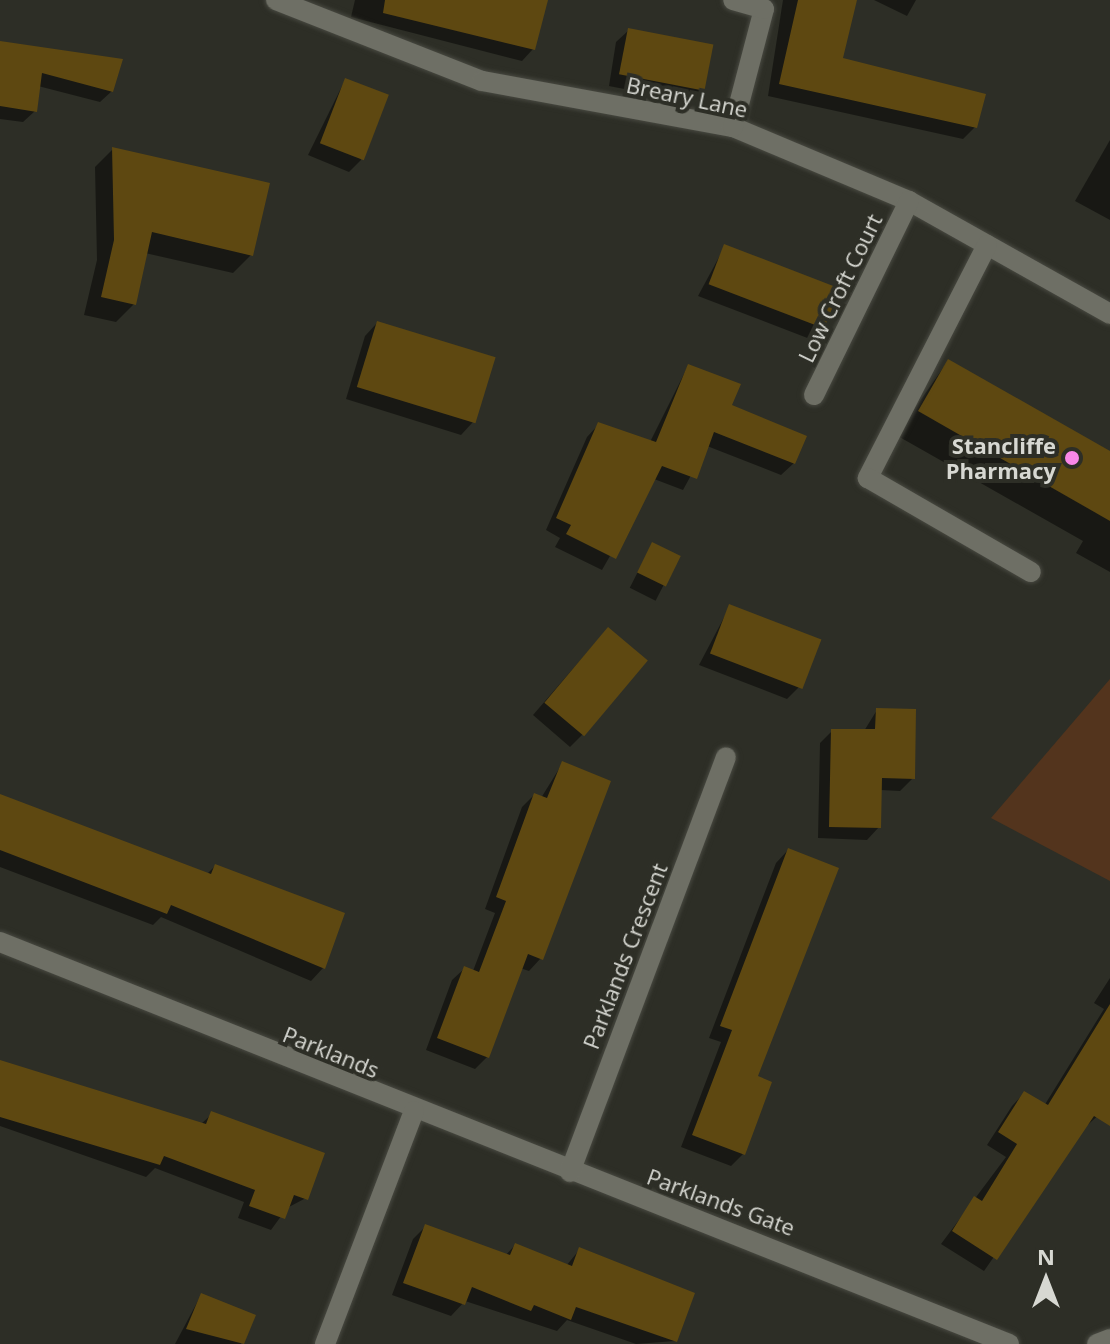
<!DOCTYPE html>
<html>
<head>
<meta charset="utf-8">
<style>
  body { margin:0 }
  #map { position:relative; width:1110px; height:1344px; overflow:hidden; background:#2d2e26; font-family:"Open Sans",sans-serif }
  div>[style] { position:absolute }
  .green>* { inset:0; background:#53341d }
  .shadow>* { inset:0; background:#0007; transform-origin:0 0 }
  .building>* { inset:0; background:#5e4811; transform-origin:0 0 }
  .roads { filter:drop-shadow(0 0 2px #484941) drop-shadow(0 0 2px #484941) }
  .minor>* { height:20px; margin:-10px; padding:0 10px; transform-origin:10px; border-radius:10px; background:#6e6f65 }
  .dots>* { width:22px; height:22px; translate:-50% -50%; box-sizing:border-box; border:4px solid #2d2e26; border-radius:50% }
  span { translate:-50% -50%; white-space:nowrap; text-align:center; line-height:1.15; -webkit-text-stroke:8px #2d2e26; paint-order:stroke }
  .street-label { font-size:22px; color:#d7d8d2 }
  .poi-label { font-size:22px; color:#d7d8d2; font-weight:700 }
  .right { translate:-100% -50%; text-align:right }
  .north { position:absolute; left:1006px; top:1240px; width:80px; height:80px; -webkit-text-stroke:6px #2d2e26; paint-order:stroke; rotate:0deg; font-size:22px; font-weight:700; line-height:32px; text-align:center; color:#d7d8d2 }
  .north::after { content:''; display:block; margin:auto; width:28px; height:36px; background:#d7d8d2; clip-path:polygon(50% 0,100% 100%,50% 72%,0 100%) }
</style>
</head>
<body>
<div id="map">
  <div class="green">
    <div style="clip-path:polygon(1110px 679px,1110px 881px,991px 818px)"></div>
  </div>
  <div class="shadow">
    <div style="clip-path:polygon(355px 0,545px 0,533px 49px,522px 61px,351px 17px)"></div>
    <div style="clip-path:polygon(783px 0,855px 0,841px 60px,975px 127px,963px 139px,768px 96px)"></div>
    <div style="clip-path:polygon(874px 0,916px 0,907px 16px)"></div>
    <div style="clip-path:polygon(629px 30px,704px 89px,692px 102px,609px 86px,616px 42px)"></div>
    <div style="clip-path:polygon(0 43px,112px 91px,100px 102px,38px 86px,35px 111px,23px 122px,0 119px)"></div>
    <div style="clip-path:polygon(345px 80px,361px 160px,349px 172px,308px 155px)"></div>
    <div style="clip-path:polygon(1110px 140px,1110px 220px,1075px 201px)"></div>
    <div style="clip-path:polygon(113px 149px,251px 255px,233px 273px,145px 253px,134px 304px,116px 322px,84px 315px,97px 260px,95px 167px)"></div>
    <div style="clip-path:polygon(725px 246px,822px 327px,810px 339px,698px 296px)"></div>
    <div style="clip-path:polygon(377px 323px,473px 422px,461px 435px,346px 399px,365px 336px)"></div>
    <div style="clip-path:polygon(948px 361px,1110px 453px,1110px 572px,1076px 553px,1083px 541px,896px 435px)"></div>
    <div style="clip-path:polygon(688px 366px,794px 463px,781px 475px,707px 446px,683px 490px,654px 479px,602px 570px,555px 547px,560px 538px,546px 530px,587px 437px,599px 424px,650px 442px)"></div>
    <div style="left:652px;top:544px;width:29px;height:49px;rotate:27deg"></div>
    <div style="clip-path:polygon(730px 606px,799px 687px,787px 699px,699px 665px)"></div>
    <div style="clip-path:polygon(596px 642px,583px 734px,570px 747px,533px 715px)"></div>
    <div style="clip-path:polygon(877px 710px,913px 778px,900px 791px,880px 790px,879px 827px,867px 840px,818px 838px,820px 743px,832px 731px,864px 731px)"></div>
    <div style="clip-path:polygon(562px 764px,541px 958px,529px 971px,520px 968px,488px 1056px,475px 1069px,426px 1050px,452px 980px,465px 968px,473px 971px,495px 913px,485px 909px,522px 807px,534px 795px,541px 798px)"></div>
    <div style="clip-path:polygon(0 796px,206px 875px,215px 866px,343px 915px,323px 968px,311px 981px,161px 917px,153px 925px,0 867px)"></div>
    <div style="clip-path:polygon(788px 850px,743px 1154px,731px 1166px,681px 1147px,721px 1042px,709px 1038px,776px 863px)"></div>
    <div style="clip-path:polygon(1110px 978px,1110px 1105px,1083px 1129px,984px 1271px,941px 1244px,1006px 1157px,987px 1145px,1012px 1106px,1024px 1093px,1044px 1106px,1104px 1009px,1094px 1003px)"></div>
    <div style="clip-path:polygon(0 1061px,201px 1124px,212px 1114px,306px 1198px,287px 1208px,271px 1230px,238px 1218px,244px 1202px,155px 1168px,146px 1177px,0 1126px)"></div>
    <div style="clip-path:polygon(425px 1227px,505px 1256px,515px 1245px,566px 1266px,580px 1249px,675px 1341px,636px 1344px,567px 1320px,557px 1331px,465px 1301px,451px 1316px,392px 1295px,413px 1239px)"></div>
    <div style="clip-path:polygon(201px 1295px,253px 1316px,241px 1344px,175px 1344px)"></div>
  </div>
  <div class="building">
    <div style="clip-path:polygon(385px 0,548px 0,535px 50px,383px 13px)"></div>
    <div style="clip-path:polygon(798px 0,857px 0,843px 58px,986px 94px,977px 128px,779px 84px)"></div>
    <div style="left:628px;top:28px;width:87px;height:47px;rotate:11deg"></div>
    <div style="clip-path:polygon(0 41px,123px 59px,113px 92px,42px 73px,37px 112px,0 106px)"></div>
    <div style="left:345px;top:78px;width:47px;height:70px;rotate:21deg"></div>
    <div style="clip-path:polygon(112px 147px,270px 183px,253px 256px,152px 232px,136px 305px,101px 297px,114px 240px)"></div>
    <div style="left:724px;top:244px;width:124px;height:43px;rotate:21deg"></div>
    <div style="left:377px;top:321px;width:124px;height:69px;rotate:17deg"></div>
    <div style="clip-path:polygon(948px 359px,1110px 451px,1110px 521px,918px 411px)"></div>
    <div style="clip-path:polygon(688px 364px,741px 384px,732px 405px,807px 436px,795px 464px,714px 432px,697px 479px,662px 466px,616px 559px,566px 534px,571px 525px,556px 518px,598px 422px,656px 442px)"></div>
    <div style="left:652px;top:542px;width:32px;height:34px;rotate:26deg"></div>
    <div style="left:729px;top:604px;width:99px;height:53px;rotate:21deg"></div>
    <div style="left:608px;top:627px;width:52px;height:99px;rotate:40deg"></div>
    <div style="clip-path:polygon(876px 708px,916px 709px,915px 779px,882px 778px,881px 828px,829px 827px,831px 729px,875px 729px)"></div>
    <div style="clip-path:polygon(562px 761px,611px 781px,543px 960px,528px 954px,489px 1058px,437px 1038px,464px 966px,479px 972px,506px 901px,496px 897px,534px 793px,547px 798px)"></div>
    <div style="clip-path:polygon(0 794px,211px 874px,215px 864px,345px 913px,325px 969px,171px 905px,167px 914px,0 850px)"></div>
    <div style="clip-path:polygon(788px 848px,839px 868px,758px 1076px,772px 1082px,745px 1155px,692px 1135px,732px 1030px,720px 1026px)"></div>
    <div style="clip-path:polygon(1110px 1004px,1110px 1126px,1094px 1116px,997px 1260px,952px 1231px,974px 1196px,982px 1201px,1017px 1144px,998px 1132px,1024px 1091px,1048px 1105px)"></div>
    <div style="clip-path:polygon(0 1060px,206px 1124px,211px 1111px,325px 1153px,308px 1200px,294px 1195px,285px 1219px,249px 1206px,255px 1190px,164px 1156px,160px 1165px,0 1117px)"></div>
    <div style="clip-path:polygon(425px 1224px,510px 1255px,515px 1243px,572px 1266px,579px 1247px,695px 1293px,677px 1342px,576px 1307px,571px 1320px,534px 1305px,531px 1311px,472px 1287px,465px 1305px,403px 1283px)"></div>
    <div style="clip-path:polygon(201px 1293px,256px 1315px,244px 1344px,186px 1329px)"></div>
  </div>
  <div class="roads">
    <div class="minor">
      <div style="left:276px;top:0;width:221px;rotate:21.5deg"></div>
      <div style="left:482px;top:81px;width:255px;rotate:10.4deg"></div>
      <div style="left:733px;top:127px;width:191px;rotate:22.8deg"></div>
      <div style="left:909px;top:201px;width:231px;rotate:29.3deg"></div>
      <div style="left:733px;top:127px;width:122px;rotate:-75.3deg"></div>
      <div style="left:764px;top:9px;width:32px;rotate:-164deg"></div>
      <div style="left:987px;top:245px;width:262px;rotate:117.1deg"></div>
      <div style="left:868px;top:478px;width:188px;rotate:30deg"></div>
      <div style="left:814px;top:395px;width:216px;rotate:-63.9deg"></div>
      <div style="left:0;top:942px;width:1086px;rotate:21.72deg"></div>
      <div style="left:570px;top:1172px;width:443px;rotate:-69.4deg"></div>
      <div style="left:325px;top:1344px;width:249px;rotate:-69.1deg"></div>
      <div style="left:1097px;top:1344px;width:14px;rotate:-21deg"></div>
    </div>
  </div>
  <div class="dots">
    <div style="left:1072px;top:458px;background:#f987e8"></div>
  </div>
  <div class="street-label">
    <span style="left:687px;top:97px;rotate:12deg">Breary Lane</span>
    <span style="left:840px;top:288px;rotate:-64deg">Low Croft Court</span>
    <span style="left:625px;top:956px;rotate:-69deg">Parklands Crescent</span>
    <span style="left:331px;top:1052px;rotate:22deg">Parklands</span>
    <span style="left:721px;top:1202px;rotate:20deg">Parklands Gate</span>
  </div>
  <div class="poi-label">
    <span class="right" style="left:1056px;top:458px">Stancliffe<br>Pharmacy</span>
  </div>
  <div class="north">N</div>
</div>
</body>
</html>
